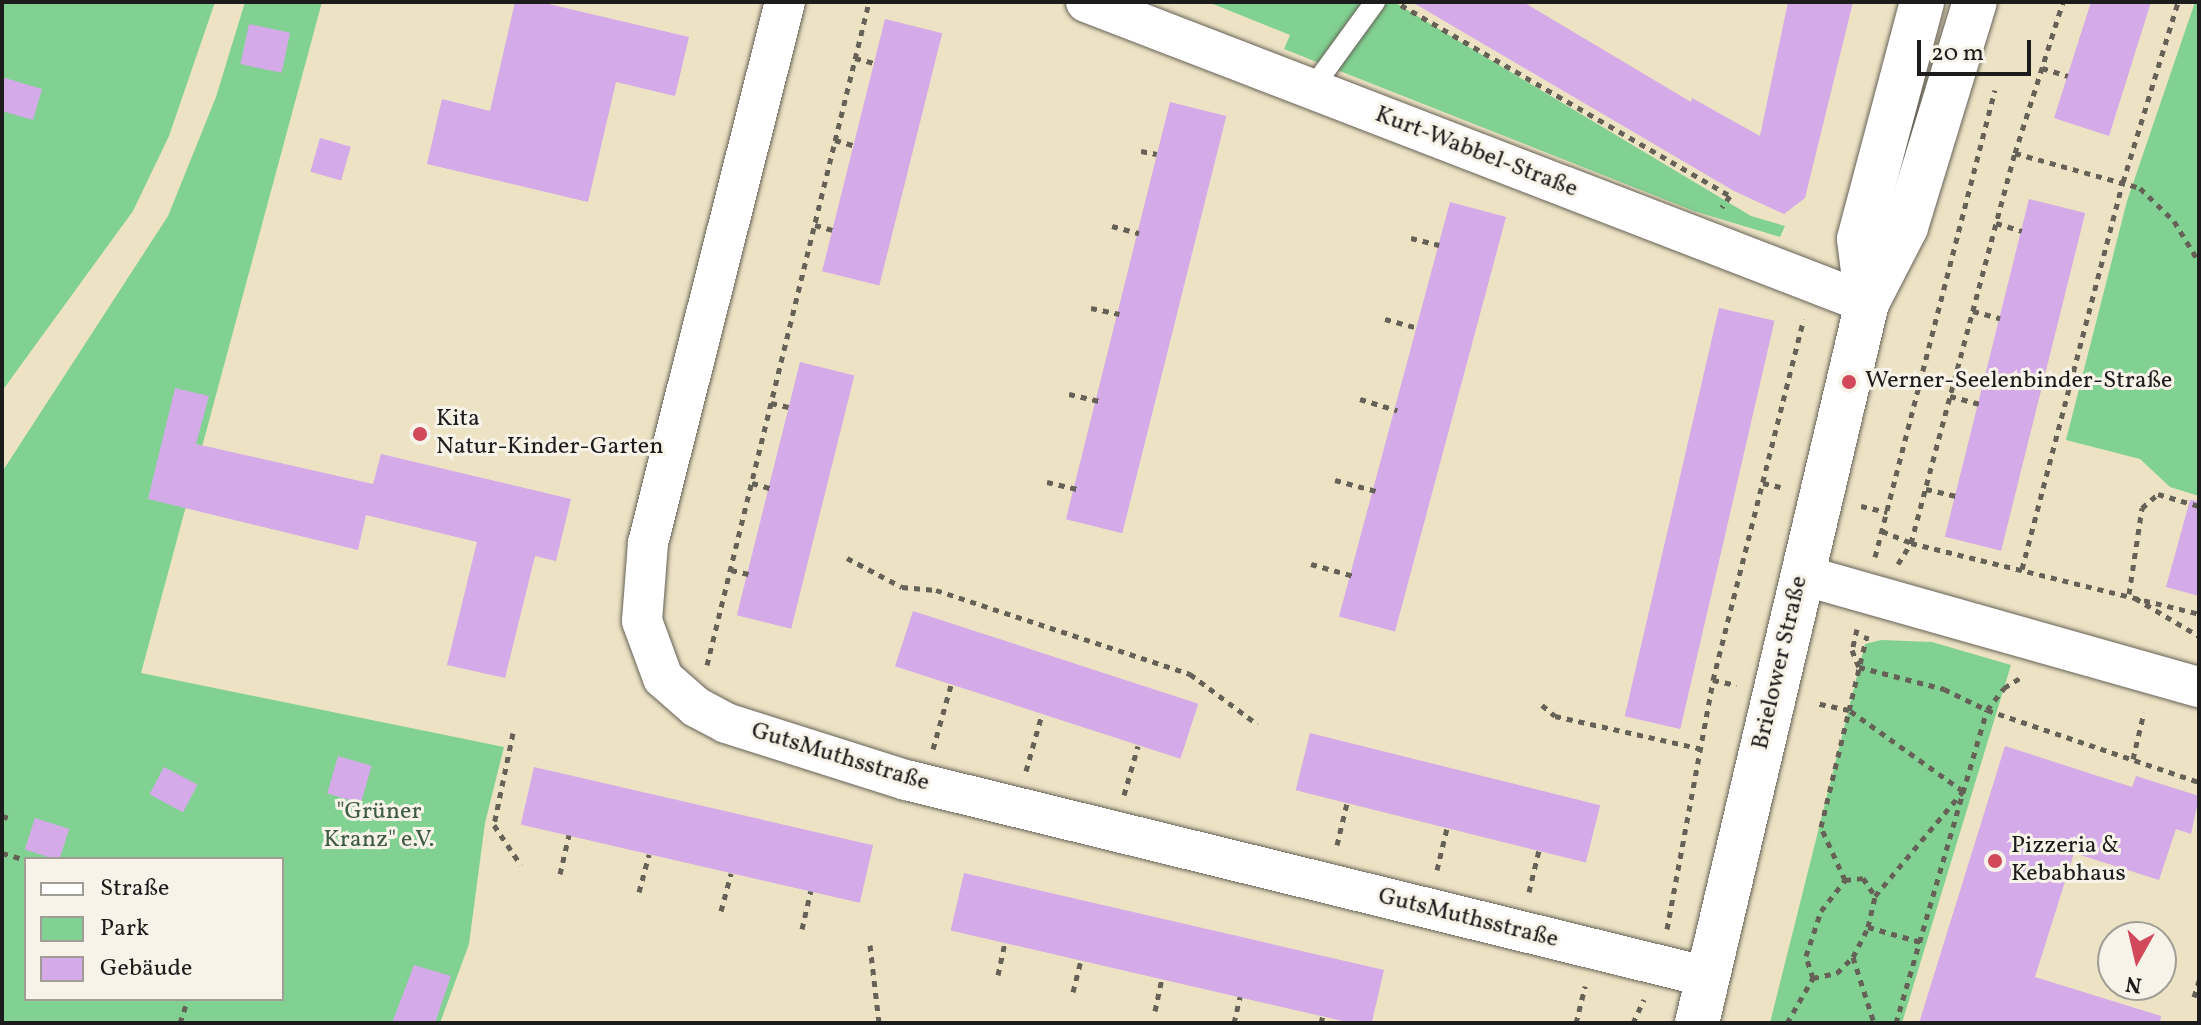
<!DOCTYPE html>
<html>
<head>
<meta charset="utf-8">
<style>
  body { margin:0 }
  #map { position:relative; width:2201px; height:1025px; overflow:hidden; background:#ede2c4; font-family:Vollkorn,serif }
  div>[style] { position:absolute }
  .green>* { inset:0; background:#81d292 }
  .building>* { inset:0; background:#d4aae8; transform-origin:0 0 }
  .path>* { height:5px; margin-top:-2.5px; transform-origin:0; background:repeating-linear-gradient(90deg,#656157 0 6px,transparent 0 12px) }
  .roads { filter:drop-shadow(0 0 2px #656157) drop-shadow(0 0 2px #656157) }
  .lane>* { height:20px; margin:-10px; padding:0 10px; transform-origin:10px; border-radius:10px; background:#fff }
  .street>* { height:40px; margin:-20px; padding:0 20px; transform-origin:20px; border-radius:20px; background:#fff }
  .secondary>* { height:44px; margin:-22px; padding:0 22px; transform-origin:22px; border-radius:22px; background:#fff }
  .dots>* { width:22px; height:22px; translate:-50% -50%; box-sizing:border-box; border:4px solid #f7f3e8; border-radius:50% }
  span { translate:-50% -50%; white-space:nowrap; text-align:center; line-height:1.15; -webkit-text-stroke:6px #f7f3e8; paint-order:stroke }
  .street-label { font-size:24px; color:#1c1c1c }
  .poi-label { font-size:24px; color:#1c1c1c }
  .left { translate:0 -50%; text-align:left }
  .park-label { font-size:24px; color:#3f5c45 }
  .frame { position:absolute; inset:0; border:4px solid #1c1c1c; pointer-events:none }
  .legend { position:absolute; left:24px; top:857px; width:260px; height:144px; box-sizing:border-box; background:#f7f3e8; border:2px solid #9f9d96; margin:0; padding:10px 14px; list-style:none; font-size:24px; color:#1c1c1c }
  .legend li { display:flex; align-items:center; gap:16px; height:40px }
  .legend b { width:40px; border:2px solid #9f9d96 }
  .north { position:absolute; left:2097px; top:921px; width:80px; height:80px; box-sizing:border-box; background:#f7f3e8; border:2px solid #9f9d96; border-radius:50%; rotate:188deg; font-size:22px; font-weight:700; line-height:32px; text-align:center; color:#1c1c1c }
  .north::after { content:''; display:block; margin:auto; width:28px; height:36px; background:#d1495b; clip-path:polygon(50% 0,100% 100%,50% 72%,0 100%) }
  .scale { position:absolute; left:1917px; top:40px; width:114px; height:36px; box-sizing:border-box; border:4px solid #1c1c1c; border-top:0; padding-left:10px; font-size:24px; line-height:28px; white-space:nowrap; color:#1c1c1c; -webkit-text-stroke:6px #f7f3e8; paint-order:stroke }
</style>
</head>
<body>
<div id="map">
  <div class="green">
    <div style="clip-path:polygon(2px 2px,215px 2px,169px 136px,133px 211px,2px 391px)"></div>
    <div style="clip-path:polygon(evenodd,245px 2px,322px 2px,141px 673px,504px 747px,485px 823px,469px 944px,440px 1023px,2px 1023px,2px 472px,168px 216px,216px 97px,245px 2px,26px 859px,282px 859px,282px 999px,26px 999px,26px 859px)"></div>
    <div style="clip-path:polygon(1208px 2px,1394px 2px,1751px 216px,1785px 226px,1780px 237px,1694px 211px,1284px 49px,1290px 35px)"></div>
    <div style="clip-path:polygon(2195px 2px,2199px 2px,2199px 496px,2170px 487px,2140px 459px,2066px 440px,2127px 201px)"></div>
    <div style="clip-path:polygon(1881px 640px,1932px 642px,2011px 665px,1902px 1023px,1770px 1023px,1865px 644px)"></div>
  </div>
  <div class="building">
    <div style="clip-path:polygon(515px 2px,540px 2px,689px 37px,675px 96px,616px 82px,588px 202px,427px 164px,442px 99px,490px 111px)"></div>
    <div style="clip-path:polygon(1412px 2px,1523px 2px,1691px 102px,1692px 98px,1760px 136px,1788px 2px,1853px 2px,1805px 198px,1784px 214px,1734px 191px)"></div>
    <div style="clip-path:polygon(2091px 2px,2151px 2px,2109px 136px,2054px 118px)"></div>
    <div style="left:885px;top:19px;width:59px;height:260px;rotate:14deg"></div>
    <div style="left:249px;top:24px;width:42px;height:41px;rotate:12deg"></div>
    <div style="clip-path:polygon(2px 77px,42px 89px,33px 120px,2px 111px)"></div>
    <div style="left:1170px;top:102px;width:58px;height:430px;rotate:14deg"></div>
    <div style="left:320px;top:138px;width:32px;height:35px;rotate:16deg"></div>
    <div style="left:2029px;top:199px;width:58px;height:348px;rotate:14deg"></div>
    <div style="left:1450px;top:202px;width:58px;height:429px;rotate:15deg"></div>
    <div style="left:1719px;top:308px;width:57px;height:419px;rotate:13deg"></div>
    <div style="left:800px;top:362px;width:56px;height:261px;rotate:14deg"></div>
    <div style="clip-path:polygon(175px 388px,209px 396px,196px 444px,373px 484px,381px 454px,571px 499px,556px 561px,535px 556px,505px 678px,447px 665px,477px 542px,366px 515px,358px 550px,148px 499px)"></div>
    <div style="clip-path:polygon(2190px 500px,2199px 501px,2199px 596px,2166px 587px)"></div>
    <div style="left:913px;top:611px;width:300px;height:58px;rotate:18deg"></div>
    <div style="left:1310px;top:733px;width:299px;height:59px;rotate:14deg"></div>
    <div style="clip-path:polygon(2005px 746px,2132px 787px,2136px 776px,2199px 796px,2191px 834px,2176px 829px,2159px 880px,2074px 853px,2035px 977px,2161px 1016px,2160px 1023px,1919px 1023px)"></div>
    <div style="left:338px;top:756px;width:35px;height:39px;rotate:16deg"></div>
    <div style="left:164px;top:767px;width:38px;height:31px;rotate:28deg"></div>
    <div style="left:534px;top:767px;width:348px;height:59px;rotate:13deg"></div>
    <div style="left:35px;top:818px;width:36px;height:33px;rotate:18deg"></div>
    <div style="left:964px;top:873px;width:431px;height:59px;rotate:13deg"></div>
    <div style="clip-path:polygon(414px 965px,451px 976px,435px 1023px,392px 1023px)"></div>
  </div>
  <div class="path">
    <div style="left:1401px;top:5px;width:380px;rotate:30.1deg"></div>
    <div style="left:1730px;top:196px;width:14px;rotate:126deg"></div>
    <div style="left:855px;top:58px;width:20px;rotate:15deg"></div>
    <div style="left:2042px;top:68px;width:27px;rotate:17deg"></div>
    <div style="left:835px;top:140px;width:19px;rotate:16deg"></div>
    <div style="left:1141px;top:151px;width:16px;rotate:11deg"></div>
    <div style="left:2015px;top:153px;width:130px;rotate:15.6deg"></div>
    <div style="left:2140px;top:188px;width:47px;rotate:44.1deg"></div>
    <div style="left:2174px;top:221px;width:48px;rotate:58.6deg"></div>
    <div style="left:1996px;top:223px;width:27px;rotate:17deg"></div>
    <div style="left:815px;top:225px;width:18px;rotate:16deg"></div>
    <div style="left:1112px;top:226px;width:28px;rotate:15deg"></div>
    <div style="left:1411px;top:238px;width:29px;rotate:14deg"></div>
    <div style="left:1091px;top:308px;width:29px;rotate:12deg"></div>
    <div style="left:1973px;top:311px;width:28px;rotate:15deg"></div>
    <div style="left:1385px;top:319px;width:34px;rotate:15deg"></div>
    <div style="left:1069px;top:394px;width:31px;rotate:13deg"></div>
    <div style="left:1950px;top:396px;width:30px;rotate:15deg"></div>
    <div style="left:1360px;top:399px;width:39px;rotate:17deg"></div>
    <div style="left:771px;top:403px;width:18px;rotate:13deg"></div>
    <div style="left:1335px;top:480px;width:42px;rotate:15deg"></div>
    <div style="left:1047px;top:482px;width:32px;rotate:13deg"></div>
    <div style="left:752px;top:483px;width:19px;rotate:16deg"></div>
    <div style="left:1763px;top:483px;width:18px;rotate:13deg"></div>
    <div style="left:1926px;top:489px;width:31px;rotate:13deg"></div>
    <div style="left:1861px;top:506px;width:27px;rotate:13deg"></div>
    <div style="left:1882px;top:531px;width:31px;rotate:22deg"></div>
    <div style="left:1911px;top:543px;width:297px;rotate:13.8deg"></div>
    <div style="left:1875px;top:557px;width:482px;rotate:-75.6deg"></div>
    <div style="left:847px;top:558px;width:62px;rotate:27.8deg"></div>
    <div style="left:902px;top:587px;width:34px;rotate:5deg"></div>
    <div style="left:936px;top:590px;width:268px;rotate:18.3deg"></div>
    <div style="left:1190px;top:674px;width:84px;rotate:36.7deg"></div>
    <div style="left:1311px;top:564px;width:45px;rotate:15.6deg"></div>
    <div style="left:1898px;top:564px;width:25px;rotate:-58deg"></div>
    <div style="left:1911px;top:543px;width:404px;rotate:-75.1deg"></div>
    <div style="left:2015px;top:153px;width:158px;rotate:-72.4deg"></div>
    <div style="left:2022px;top:569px;width:400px;rotate:-75.4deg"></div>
    <div style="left:2123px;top:182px;width:188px;rotate:-73deg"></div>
    <div style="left:731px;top:570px;width:18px;rotate:13deg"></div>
    <div style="left:2129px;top:594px;width:87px;rotate:-81.4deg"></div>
    <div style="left:2142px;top:508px;width:21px;rotate:-41deg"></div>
    <div style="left:2158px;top:494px;width:43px;rotate:16.3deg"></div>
    <div style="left:2135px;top:598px;width:74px;rotate:30.7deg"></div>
    <div style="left:1857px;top:629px;width:22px;rotate:103deg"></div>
    <div style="left:1852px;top:650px;width:18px;rotate:68deg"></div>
    <div style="left:1859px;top:667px;width:88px;rotate:14.5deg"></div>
    <div style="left:1944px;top:689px;width:48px;rotate:26deg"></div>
    <div style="left:1987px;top:710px;width:224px;rotate:18.8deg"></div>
    <div style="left:707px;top:665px;width:683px;rotate:-76.27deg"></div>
    <div style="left:1713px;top:680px;width:24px;rotate:12deg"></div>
    <div style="left:1542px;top:705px;width:17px;rotate:40deg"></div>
    <div style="left:1555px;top:716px;width:147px;rotate:12.6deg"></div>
    <div style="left:513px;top:733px;width:94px;rotate:101.7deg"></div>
    <div style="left:494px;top:825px;width:48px;rotate:56deg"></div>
    <div style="left:933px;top:749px;width:66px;rotate:-74.3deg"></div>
    <div style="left:2133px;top:759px;width:48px;rotate:-76.8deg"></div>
    <div style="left:1026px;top:771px;width:59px;rotate:-74.3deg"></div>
    <div style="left:1124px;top:795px;width:51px;rotate:-74.1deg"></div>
    <div style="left:2px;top:816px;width:10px;rotate:17deg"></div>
    <div style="left:1337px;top:845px;width:43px;rotate:-76.6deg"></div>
    <div style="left:2px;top:853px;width:25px;rotate:16deg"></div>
    <div style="left:1437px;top:870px;width:43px;rotate:-76.6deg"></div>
    <div style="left:560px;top:874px;width:40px;rotate:-77deg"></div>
    <div style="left:1845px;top:880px;width:18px;rotate:-6deg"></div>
    <div style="left:1863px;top:878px;width:22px;rotate:56deg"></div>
    <div style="left:639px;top:892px;width:39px;rotate:-75deg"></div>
    <div style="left:1529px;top:892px;width:43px;rotate:-76.6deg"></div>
    <div style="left:721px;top:911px;width:39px;rotate:-75deg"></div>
    <div style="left:1868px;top:927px;width:55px;rotate:15.8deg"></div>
    <div style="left:802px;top:929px;width:39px;rotate:-77deg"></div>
    <div style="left:1667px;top:929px;width:253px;rotate:-79.5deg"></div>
    <div style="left:1713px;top:680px;width:372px;rotate:-75.9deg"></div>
    <div style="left:870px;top:945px;width:79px;rotate:83.4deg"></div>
    <div style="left:1853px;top:957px;width:69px;rotate:72.3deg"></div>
    <div style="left:998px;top:975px;width:33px;rotate:-78deg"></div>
    <div style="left:1813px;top:978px;width:23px;rotate:-108deg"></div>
    <div style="left:1806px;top:956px;width:47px;rotate:-71.6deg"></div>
    <div style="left:1821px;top:911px;width:39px;rotate:-52deg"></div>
    <div style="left:1845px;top:880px;width:58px;rotate:-114.4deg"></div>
    <div style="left:1821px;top:827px;width:197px;rotate:-76.5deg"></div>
    <div style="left:1073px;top:992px;width:33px;rotate:-76deg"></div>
    <div style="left:2194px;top:997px;width:17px;rotate:-73deg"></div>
    <div style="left:1155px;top:1011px;width:33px;rotate:-78deg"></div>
    <div style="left:180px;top:1023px;width:25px;rotate:-72deg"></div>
    <div style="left:1234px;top:1023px;width:27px;rotate:-77deg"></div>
    <div style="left:1321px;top:1023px;width:8px;rotate:-76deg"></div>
    <div style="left:1576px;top:1023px;width:38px;rotate:-76deg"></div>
    <div style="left:1633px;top:1023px;width:26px;rotate:-65deg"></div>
    <div style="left:1787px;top:1023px;width:52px;rotate:-60deg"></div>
    <div style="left:1813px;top:978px;width:25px;rotate:-12deg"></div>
    <div style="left:1837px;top:973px;width:23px;rotate:-45deg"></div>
    <div style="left:1853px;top:957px;width:34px;rotate:-63deg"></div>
    <div style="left:1868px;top:927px;width:32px;rotate:-77deg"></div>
    <div style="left:1875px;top:896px;width:137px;rotate:-50deg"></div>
    <div style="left:1963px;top:791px;width:140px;rotate:-144.6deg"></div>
    <div style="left:1849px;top:710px;width:34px;rotate:-168deg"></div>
    <div style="left:1896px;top:1023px;width:326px;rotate:-73.8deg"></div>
    <div style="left:1987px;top:710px;width:28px;rotate:-52deg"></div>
    <div style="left:2004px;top:688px;width:19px;rotate:-32deg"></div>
  </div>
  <div class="roads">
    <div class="lane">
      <div style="left:1311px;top:90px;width:109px;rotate:-54deg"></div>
    </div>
    <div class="street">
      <div style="left:785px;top:2px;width:558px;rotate:104.21deg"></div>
      <div style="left:648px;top:543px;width:78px;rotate:94.4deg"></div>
      <div style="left:642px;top:621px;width:61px;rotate:69.8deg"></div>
      <div style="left:663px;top:678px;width:44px;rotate:41.3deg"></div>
      <div style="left:696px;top:707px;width:34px;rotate:28deg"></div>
      <div style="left:726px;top:723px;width:189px;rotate:17.6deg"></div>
      <div style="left:906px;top:780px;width:826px;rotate:13.8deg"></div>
      <div style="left:1086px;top:2px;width:837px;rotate:21.08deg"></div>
      <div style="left:1802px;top:575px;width:412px;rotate:15.8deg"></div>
    </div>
    <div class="secondary">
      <div style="left:1867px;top:303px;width:64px;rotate:-97.1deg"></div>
      <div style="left:1859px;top:239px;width:245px;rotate:-75.1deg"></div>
      <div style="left:1697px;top:1023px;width:740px;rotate:-76.72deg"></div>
      <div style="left:1867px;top:303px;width:85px;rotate:-62.8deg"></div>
      <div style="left:1906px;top:227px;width:235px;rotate:-73deg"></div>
    </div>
  </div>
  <div class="dots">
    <div style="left:1849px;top:382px;background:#d1495b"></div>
    <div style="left:420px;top:434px;background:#d1495b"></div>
    <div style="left:1995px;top:861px;background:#d1495b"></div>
  </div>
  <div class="street-label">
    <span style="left:1476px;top:153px;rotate:21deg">Kurt-Wabbel-Straße</span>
    <span style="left:1781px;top:663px;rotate:-77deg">Brielower Straße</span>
    <span style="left:840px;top:758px;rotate:17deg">GutsMuthsstraße</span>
    <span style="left:1468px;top:919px;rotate:14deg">GutsMuthsstraße</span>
  </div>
  <div class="poi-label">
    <span class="left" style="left:1865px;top:382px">Werner-Seelenbinder-Straße</span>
    <span class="left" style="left:436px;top:434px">Kita<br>Natur-Kinder-Garten</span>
    <span class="left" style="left:2011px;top:861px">Pizzeria &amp;<br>Kebabhaus</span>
  </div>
  <div class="park-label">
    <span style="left:379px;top:827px">"Grüner<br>Kranz" e.V.</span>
  </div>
  <div class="frame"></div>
  <ul class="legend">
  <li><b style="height:10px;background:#fff"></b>Straße</li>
  <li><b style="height:22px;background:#81d292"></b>Park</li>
  <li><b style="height:22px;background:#d4aae8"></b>Gebäude</li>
  </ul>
  <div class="north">N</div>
  <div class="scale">20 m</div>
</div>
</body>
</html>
